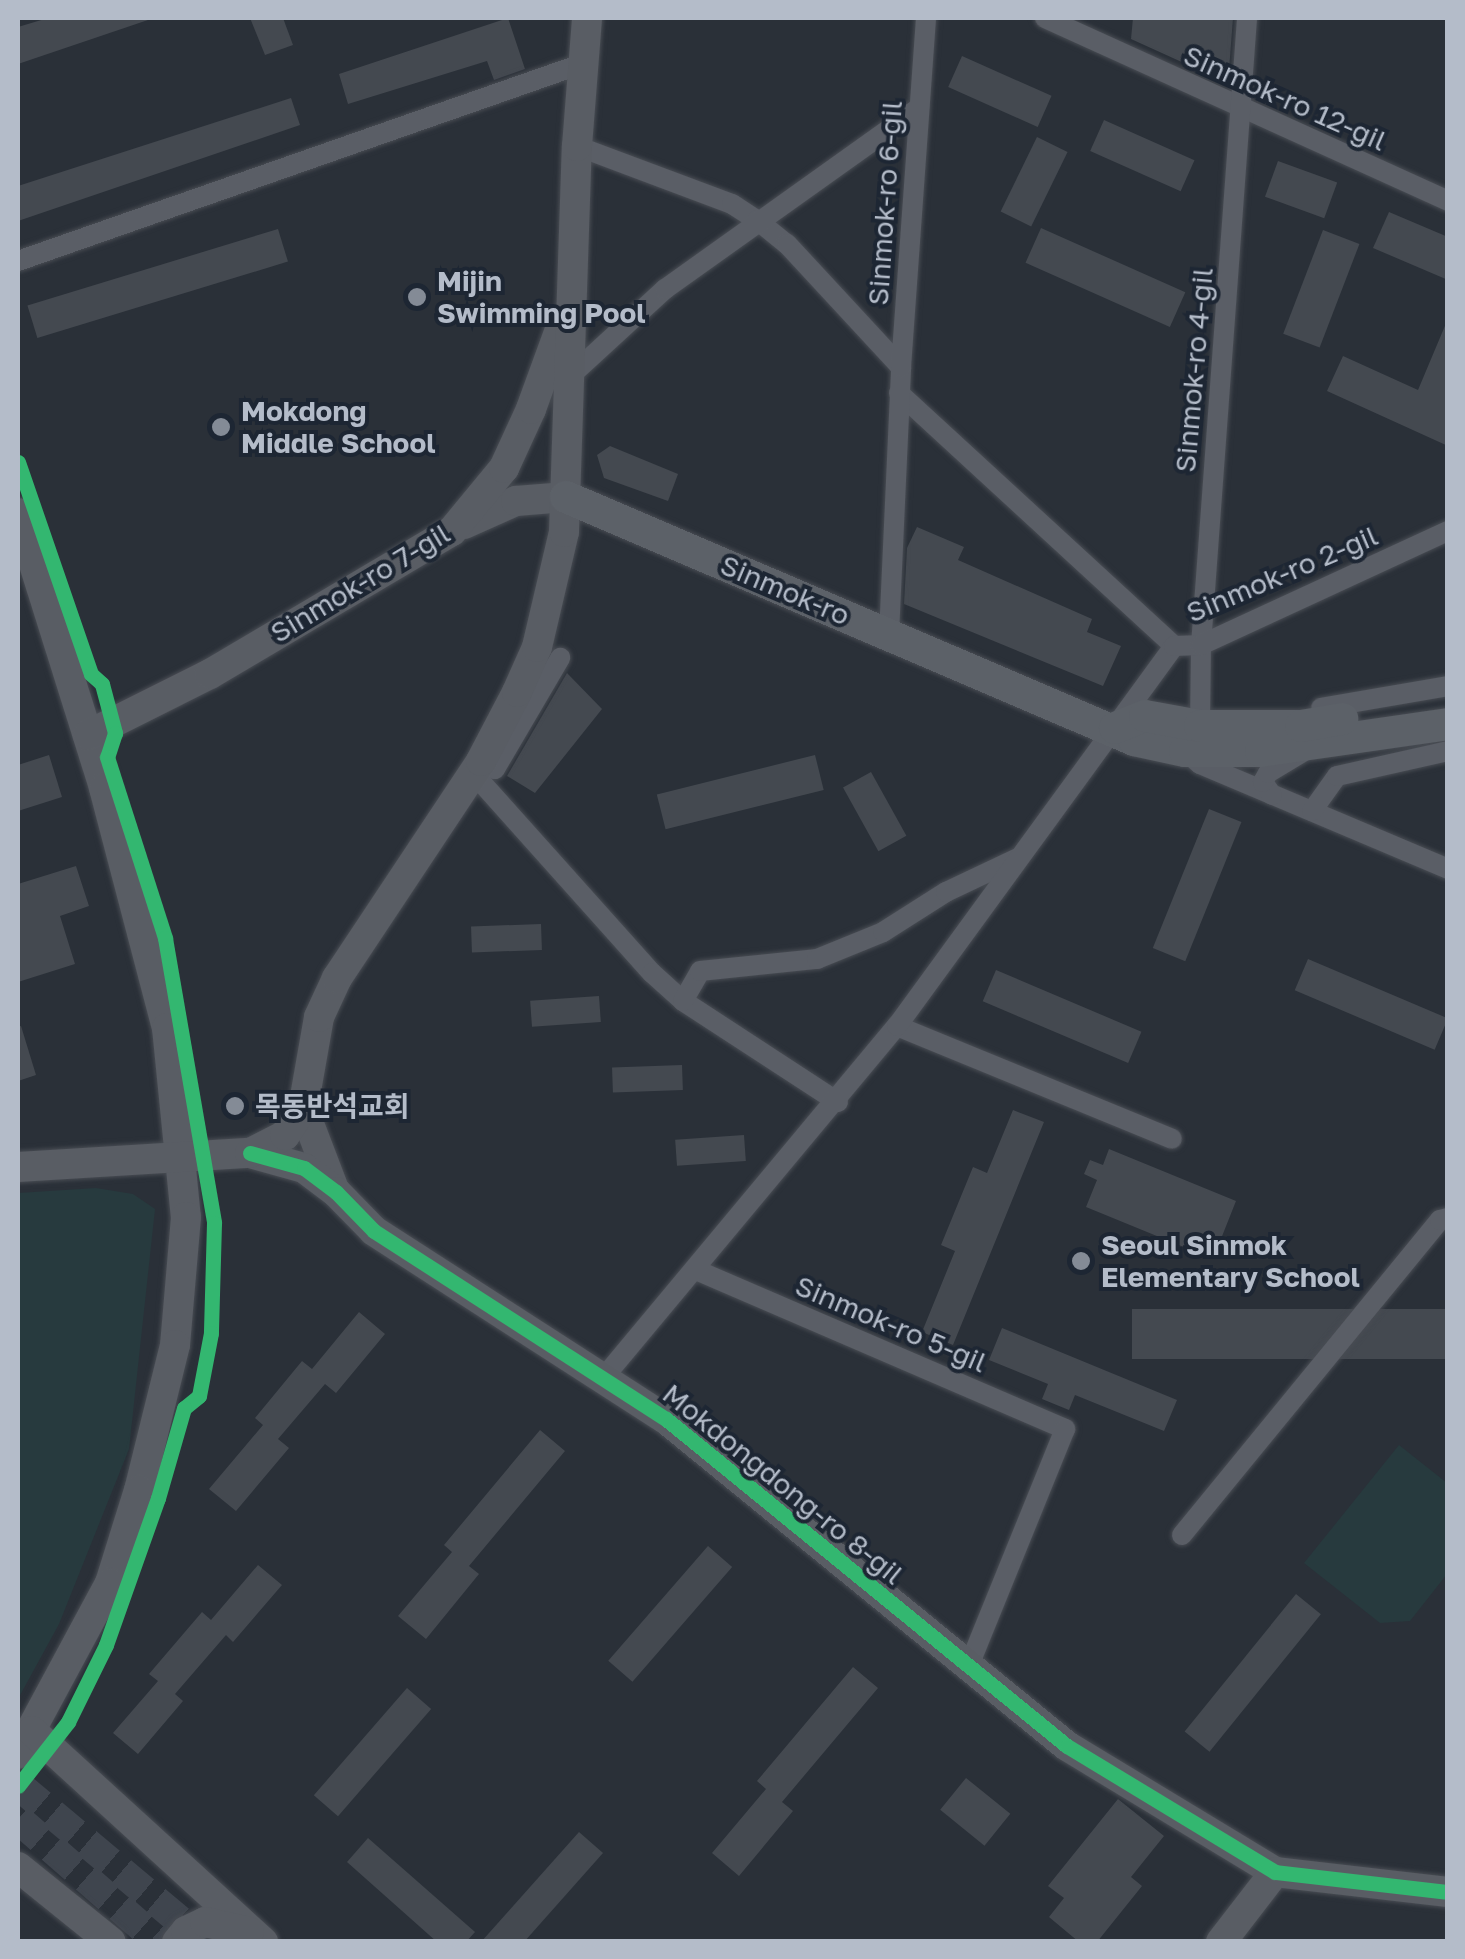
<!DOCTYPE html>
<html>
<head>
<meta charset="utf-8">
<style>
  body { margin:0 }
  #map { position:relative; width:1465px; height:1959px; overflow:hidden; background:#2a3038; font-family:"Golos Text","Noto Sans KR",sans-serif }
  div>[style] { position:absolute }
  .green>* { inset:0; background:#273a3e }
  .building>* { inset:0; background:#444950; transform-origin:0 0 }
  .secondary-tunnel>* { height:30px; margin-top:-15px; transform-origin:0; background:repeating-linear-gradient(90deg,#3f454e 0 30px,transparent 0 45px) }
  .roads { filter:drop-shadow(0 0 2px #484c53) drop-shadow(0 0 2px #484c53) }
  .street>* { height:20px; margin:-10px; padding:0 10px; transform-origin:10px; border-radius:10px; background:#5a5e66 }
  .secondary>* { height:30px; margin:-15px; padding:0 15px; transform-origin:15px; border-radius:15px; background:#595d64 }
  .primary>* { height:32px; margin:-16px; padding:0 16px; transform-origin:16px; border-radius:16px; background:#5c6168 }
  .cycleway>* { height:15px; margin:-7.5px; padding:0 7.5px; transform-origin:7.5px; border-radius:7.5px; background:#33b770 }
  .dots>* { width:28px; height:28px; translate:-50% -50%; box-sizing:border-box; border:5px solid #1d2633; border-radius:50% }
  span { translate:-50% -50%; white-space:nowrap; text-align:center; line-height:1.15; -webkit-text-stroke:8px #1d2633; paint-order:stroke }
  .street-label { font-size:28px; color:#b4bcc9 }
  .poi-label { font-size:28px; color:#b4bcc9; font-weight:700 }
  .left { translate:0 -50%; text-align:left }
  .frame { position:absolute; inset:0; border:20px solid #b4bcc9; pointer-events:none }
</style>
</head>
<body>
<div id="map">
  <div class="green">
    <div style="clip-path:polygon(96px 1188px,133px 1194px,155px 1209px,129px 1449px,59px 1624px,18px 1699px,18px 1193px)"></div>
    <div style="clip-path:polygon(1399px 1445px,1447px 1483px,1447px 1574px,1410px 1621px,1380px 1623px,1304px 1563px)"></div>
  </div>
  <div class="building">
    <div style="clip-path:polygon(48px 18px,148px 18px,148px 20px,18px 64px,18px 27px)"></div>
    <div style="clip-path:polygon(250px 18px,283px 18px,293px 45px,265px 55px)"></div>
    <div style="clip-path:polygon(508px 18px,525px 69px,494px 80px,487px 61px,348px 104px,339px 74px)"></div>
    <div style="clip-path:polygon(1133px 18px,1233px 18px,1228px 83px,1131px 39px)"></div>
    <div style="left:962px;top:56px;width:98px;height:34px;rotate:24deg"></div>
    <div style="clip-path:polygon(291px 98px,300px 125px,18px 221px,18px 186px)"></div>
    <div style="left:1104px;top:120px;width:99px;height:34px;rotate:24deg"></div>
    <div style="left:1037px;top:137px;width:34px;height:83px;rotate:26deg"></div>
    <div style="left:1278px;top:161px;width:63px;height:38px;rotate:20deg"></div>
    <div style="clip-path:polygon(1389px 212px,1448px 237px,1448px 280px,1373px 248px)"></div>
    <div style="left:1041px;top:228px;width:158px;height:38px;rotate:24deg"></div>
    <div style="left:278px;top:229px;width:34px;height:262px;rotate:73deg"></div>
    <div style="left:1323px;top:230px;width:39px;height:111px;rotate:21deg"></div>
    <div style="clip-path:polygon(1447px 321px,1448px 446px,1327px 391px,1343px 356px,1418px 390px)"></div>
    <div style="clip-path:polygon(610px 446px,678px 474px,668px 501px,604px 478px,597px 455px)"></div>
    <div style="clip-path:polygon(917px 527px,964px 547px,958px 560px,1092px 619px,1087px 632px,1121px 646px,1103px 686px,904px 604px,907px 548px)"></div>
    <div style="clip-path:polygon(567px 673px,602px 709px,535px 793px,507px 776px)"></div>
    <div style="clip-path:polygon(49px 755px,62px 797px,18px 811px,18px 765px)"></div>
    <div style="left:815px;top:755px;width:36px;height:163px;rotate:76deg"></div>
    <div style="left:871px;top:772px;width:73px;height:32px;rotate:61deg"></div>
    <div style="left:1209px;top:809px;width:35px;height:150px;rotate:22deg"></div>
    <div style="clip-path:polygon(76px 866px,89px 906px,60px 916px,75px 964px,18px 982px,18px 884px)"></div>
    <div style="left:541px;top:924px;width:26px;height:70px;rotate:88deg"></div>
    <div style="left:1308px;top:959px;width:152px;height:34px;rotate:23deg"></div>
    <div style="left:996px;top:970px;width:158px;height:34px;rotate:23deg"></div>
    <div style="left:599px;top:996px;width:26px;height:69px;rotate:86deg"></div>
    <div style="clip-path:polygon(21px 1026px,36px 1075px,18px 1081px,18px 1027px)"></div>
    <div style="left:682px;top:1065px;width:25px;height:70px;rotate:88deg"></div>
    <div style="clip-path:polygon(1013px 1110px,1044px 1122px,953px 1345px,922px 1332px,955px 1251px,941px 1245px,973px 1167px,987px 1173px)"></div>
    <div style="left:744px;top:1135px;width:26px;height:69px;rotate:86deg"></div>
    <div style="clip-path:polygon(1109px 1149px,1236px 1201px,1213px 1259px,1086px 1207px,1097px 1180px,1084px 1174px,1090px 1160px,1103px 1165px)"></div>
    <div style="left:1448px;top:1309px;width:50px;height:316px;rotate:90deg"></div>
    <div style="clip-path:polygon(359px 1312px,385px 1334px,336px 1393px,325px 1384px,278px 1439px,289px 1448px,236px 1511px,209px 1489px,263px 1425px,255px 1418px,302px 1361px,312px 1369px)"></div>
    <div style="clip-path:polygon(1002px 1328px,1177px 1400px,1164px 1431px,1075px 1395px,1069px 1410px,1042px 1399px,1048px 1384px,989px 1360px)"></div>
    <div style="clip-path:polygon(540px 1430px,565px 1451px,469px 1566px,479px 1574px,426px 1639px,398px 1616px,452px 1552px,444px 1545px)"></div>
    <div style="left:708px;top:1546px;width:32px;height:152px;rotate:41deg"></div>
    <div style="clip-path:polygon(258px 1565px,282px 1585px,233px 1642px,226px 1635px,175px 1694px,183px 1701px,138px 1754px,113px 1733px,158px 1681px,149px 1674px,202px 1612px,211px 1620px)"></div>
    <div style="left:1296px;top:1594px;width:32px;height:177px;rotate:39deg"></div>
    <div style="clip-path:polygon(853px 1667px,878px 1688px,782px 1802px,793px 1811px,739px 1876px,712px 1853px,766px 1789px,757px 1781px)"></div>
    <div style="left:407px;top:1688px;width:32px;height:142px;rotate:41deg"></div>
    <div style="left:966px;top:1778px;width:57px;height:41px;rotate:39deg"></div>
    <div style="clip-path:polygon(1118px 1799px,1164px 1836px,1131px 1877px,1142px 1886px,1097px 1942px,1079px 1942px,1049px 1917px,1064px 1898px,1048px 1886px)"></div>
    <div style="clip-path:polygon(579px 1832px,603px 1853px,524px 1942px,481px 1942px)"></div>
    <div style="clip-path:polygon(368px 1838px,475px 1932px,466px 1942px,437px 1942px,347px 1862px)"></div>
  </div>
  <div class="secondary-tunnel">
    <div style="left:18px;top:1785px;width:244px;rotate:40deg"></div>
    <div style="left:18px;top:1819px;width:187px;rotate:41.1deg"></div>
  </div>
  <div class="roads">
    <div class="street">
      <div style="left:1045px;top:18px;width:443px;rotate:24.4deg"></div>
      <div style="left:577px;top:146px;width:165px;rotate:20.5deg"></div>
      <div style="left:732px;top:204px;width:30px;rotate:33deg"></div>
      <div style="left:757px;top:220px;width:38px;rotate:39deg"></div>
      <div style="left:787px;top:244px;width:168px;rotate:47.2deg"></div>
      <div style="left:18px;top:261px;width:600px;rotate:-19.28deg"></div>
      <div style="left:569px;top:377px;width:130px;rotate:-42.5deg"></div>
      <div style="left:665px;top:289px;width:312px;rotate:-35.5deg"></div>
      <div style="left:899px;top:393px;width:374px;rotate:42.6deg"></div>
      <div style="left:889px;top:635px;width:268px;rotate:-87.4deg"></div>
      <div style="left:901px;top:367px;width:350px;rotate:-85.9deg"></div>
      <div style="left:1321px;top:708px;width:129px;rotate:-9.8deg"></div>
      <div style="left:1200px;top:726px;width:81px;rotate:-89.3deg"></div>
      <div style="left:1201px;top:645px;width:629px;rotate:-85.8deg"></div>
      <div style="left:1185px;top:751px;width:20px;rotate:41deg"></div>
      <div style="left:1200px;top:764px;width:269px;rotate:22.9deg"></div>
      <div style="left:481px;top:761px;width:16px;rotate:30deg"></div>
      <div style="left:495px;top:769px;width:129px;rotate:-59.6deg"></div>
      <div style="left:473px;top:773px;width:268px;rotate:48.2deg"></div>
      <div style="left:652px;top:973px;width:42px;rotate:42.1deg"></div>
      <div style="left:683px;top:1001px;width:185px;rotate:33.1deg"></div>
      <div style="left:1272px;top:795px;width:16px;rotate:-125deg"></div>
      <div style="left:1263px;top:782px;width:10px;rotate:-61deg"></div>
      <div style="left:1268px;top:773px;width:47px;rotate:-31deg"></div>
      <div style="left:1312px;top:811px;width:43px;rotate:-54.5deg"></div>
      <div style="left:1337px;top:776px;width:114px;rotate:-12.7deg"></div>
      <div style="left:683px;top:1001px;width:34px;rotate:-60deg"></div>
      <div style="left:700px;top:971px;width:118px;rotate:-5.9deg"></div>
      <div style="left:817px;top:959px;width:71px;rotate:-22.2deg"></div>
      <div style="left:883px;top:932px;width:75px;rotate:-32.4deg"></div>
      <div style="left:946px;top:892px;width:80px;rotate:-25.3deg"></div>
      <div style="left:897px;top:1026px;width:297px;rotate:22.3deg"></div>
      <div style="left:696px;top:1270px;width:402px;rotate:23.3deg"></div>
      <div style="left:1065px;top:1429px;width:256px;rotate:112.1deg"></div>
      <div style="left:605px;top:1376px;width:456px;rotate:-50.2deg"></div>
      <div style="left:897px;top:1026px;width:470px;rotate:-53.9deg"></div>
      <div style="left:1174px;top:646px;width:27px;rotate:-2deg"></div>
      <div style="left:1201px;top:645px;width:272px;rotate:-24.8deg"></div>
      <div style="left:1182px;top:1535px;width:407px;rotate:-50.7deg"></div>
      <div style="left:1440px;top:1220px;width:8px;rotate:-14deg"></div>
    </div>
    <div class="secondary">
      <div style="left:18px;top:513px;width:288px;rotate:72.6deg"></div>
      <div style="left:104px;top:788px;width:248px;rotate:75.3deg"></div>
      <div style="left:167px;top:1028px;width:190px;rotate:84.3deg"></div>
      <div style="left:186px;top:1217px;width:128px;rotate:94.9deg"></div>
      <div style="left:175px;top:1345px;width:149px;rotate:103.9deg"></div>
      <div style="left:139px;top:1490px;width:97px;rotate:107.3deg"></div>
      <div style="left:110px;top:1583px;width:194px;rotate:118.3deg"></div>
      <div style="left:464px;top:524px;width:57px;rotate:-23.9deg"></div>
      <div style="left:516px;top:501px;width:50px;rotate:-4.6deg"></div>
      <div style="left:88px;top:735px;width:136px;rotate:-26.6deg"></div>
      <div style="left:210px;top:674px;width:281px;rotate:-30.6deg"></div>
      <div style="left:452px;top:531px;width:82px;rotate:-50.5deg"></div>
      <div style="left:504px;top:468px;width:65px;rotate:-65.4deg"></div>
      <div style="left:531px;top:409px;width:94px;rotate:-70deg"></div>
      <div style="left:303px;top:1108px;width:87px;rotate:69.1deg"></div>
      <div style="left:250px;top:1153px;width:56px;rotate:15.5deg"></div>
      <div style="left:304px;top:1168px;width:40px;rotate:37deg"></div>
      <div style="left:336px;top:1192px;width:54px;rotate:45.7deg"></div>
      <div style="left:374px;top:1231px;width:347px;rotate:32.8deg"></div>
      <div style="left:666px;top:1419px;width:517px;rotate:39.2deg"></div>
      <div style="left:1067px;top:1746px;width:243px;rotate:31.2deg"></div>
      <div style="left:1275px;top:1872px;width:174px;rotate:6.6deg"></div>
      <div style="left:18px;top:1167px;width:232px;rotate:-3.5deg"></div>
      <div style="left:250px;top:1153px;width:39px;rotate:-27deg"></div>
      <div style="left:285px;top:1135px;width:32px;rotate:-56deg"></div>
      <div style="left:303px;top:1108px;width:92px;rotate:-80deg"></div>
      <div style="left:319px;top:1017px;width:43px;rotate:-65.2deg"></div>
      <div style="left:337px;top:978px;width:260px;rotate:-56.4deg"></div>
      <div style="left:481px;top:761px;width:78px;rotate:-62.4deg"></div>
      <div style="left:517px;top:692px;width:49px;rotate:-66deg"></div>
      <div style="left:537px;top:647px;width:118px;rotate:-76.8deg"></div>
      <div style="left:564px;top:532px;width:386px;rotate:-88.1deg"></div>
      <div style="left:577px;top:146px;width:128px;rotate:-85.5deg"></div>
      <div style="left:32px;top:1731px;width:313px;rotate:42.4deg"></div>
      <div style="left:18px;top:1867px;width:119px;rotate:38.9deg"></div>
      <div style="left:177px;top:1942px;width:14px;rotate:-51deg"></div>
      <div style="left:186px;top:1931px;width:21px;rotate:-25deg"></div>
      <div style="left:205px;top:1922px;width:45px;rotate:12.8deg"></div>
      <div style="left:1221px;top:1942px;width:88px;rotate:-52.4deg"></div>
    </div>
    <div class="primary">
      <div style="left:566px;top:497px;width:618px;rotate:23.16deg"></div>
      <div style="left:1134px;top:740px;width:52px;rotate:12.2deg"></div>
      <div style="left:1185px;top:751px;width:76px"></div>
      <div style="left:1261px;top:751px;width:189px;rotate:-8.2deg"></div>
      <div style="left:1115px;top:728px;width:32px;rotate:-22deg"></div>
      <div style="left:1145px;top:716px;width:56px;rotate:10.3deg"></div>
      <div style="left:1200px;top:726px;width:101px"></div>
      <div style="left:1301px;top:726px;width:42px;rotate:-9.7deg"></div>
    </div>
  </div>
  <div class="cycleway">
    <div style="left:18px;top:462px;width:224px;rotate:71deg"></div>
    <div style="left:91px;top:674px;width:15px;rotate:42deg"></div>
    <div style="left:102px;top:684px;width:51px;rotate:75.1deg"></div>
    <div style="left:115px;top:733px;width:25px;rotate:108deg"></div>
    <div style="left:107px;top:757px;width:190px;rotate:72.2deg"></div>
    <div style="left:165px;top:938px;width:289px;rotate:80.2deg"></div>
    <div style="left:214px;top:1223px;width:110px;rotate:91.6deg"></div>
    <div style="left:211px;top:1333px;width:64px;rotate:100.8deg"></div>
    <div style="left:199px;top:1396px;width:19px;rotate:141deg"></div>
    <div style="left:184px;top:1408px;width:94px;rotate:106.1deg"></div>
    <div style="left:158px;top:1498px;width:156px;rotate:109.5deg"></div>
    <div style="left:106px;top:1645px;width:86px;rotate:116.3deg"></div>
    <div style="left:68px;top:1722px;width:81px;rotate:128deg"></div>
    <div style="left:250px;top:1153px;width:56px;rotate:15.5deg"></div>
    <div style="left:304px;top:1168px;width:40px;rotate:37deg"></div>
    <div style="left:336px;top:1192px;width:54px;rotate:45.7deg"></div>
    <div style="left:374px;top:1231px;width:347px;rotate:32.8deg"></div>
    <div style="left:666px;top:1419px;width:517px;rotate:39.2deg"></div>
    <div style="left:1067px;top:1746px;width:243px;rotate:31.2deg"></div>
    <div style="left:1275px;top:1872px;width:174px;rotate:6.6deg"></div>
  </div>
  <div class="dots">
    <div style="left:417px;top:297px;background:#848b96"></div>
    <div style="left:221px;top:427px;background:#848b96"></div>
    <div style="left:235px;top:1106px;background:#848b96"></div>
    <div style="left:1081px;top:1261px;background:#848b96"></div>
  </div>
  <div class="street-label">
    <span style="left:1285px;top:98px;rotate:24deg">Sinmok-ro 12-gil</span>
    <span style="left:885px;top:203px;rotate:-86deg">Sinmok-ro 6-gil</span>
    <span style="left:1194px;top:370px;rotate:-85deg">Sinmok-ro 4-gil</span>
    <span style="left:1282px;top:574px;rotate:-23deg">Sinmok-ro 2-gil</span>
    <span style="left:360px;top:583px;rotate:-31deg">Sinmok-ro 7-gil</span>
    <span style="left:785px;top:590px;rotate:23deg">Sinmok-ro</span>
    <span style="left:891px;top:1324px;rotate:23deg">Sinmok-ro 5-gil</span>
    <span style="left:783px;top:1484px;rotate:39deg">Mokdongdong-ro 8-gil</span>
  </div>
  <div class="poi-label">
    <span class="left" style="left:437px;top:297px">Mijin<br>Swimming Pool</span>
    <span class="left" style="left:241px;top:427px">Mokdong<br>Middle School</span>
    <span class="left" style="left:255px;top:1106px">목동반석교회</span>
    <span class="left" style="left:1101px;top:1261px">Seoul Sinmok<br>Elementary School</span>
  </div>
  <div class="frame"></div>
</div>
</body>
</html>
